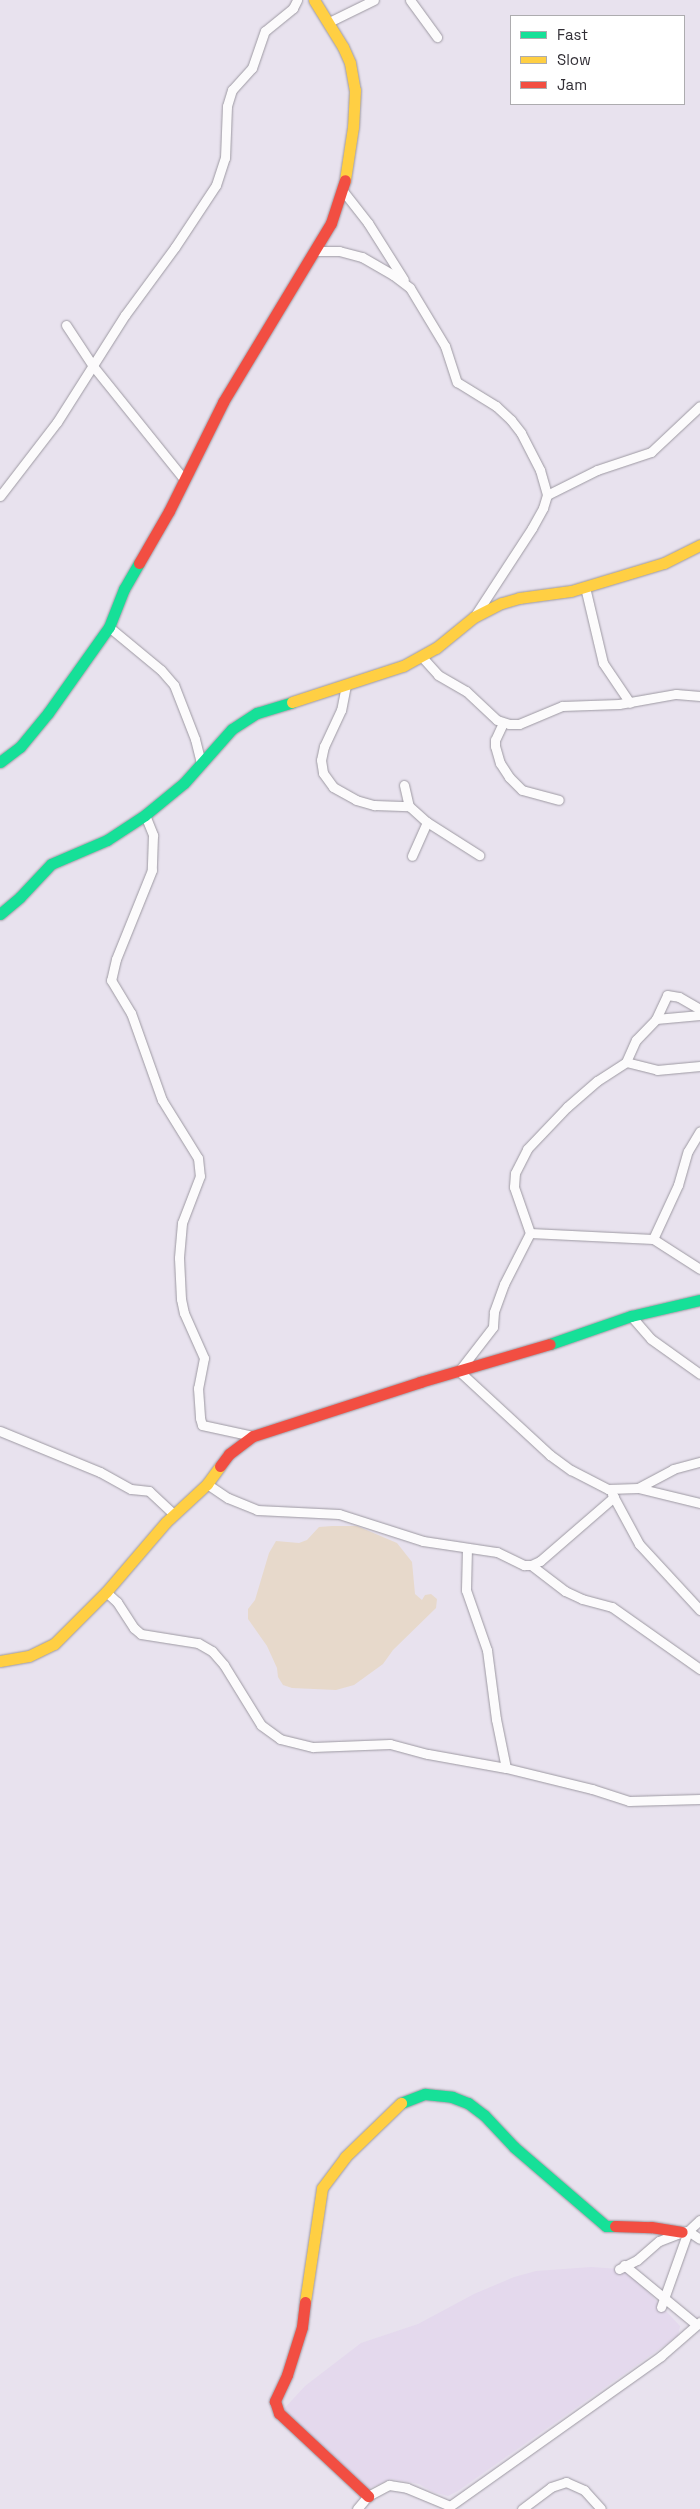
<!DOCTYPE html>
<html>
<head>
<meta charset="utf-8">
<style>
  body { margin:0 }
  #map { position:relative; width:700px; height:2509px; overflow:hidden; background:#e8e2ee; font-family:"Space Grotesk",sans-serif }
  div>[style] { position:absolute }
  .built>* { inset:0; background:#e4d9ed }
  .green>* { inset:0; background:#e7d9cb }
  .roads { filter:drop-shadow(0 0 1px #9d99a2) drop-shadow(0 0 1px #9d99a2) }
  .street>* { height:9px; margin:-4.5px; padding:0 4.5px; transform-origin:4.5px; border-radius:4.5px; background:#fcfbfc }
  .fast>* { height:11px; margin:-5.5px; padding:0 5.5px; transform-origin:5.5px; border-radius:5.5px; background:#16e098 }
  .slow>* { height:11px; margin:-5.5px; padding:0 5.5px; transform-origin:5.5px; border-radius:5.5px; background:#ffcf43 }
  .jam>* { height:11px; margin:-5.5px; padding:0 5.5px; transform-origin:5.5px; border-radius:5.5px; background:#f24e42 }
  span { translate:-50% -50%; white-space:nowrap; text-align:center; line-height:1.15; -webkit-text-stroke:5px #fff; paint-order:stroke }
  .legend { position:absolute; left:510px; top:15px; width:175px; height:90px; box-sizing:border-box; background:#fff; border:1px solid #adacaf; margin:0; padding:6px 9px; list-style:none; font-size:15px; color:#322f36 }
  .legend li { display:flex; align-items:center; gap:10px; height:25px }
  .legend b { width:25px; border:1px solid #adacaf }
</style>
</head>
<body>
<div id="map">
  <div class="built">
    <div style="clip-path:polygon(591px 2267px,619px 2269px,630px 2273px,680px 2326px,678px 2336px,458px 2491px,448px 2496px,433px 2492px,419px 2484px,391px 2479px,366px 2490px,282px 2411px,305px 2386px,361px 2343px,418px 2324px,474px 2294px,514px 2277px,536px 2271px)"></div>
  </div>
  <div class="green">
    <div style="clip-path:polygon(332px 1526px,357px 1526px,397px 1543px,412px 1562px,415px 1594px,422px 1600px,425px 1595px,431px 1594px,437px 1599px,436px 1608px,393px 1650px,383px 1664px,354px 1685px,336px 1690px,292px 1688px,283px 1685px,278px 1677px,277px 1668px,267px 1646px,248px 1619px,248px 1609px,255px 1600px,269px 1553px,276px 1541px,299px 1543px,307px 1540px,319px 1527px)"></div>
  </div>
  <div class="roads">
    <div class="street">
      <div style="left:410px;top:0;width:46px;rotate:53.9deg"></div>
      <div style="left:329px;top:22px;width:50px;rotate:-26.1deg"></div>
      <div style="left:343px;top:191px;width:41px;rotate:52deg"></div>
      <div style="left:368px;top:223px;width:67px;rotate:57.7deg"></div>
      <div style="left:314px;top:251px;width:25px"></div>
      <div style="left:339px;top:251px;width:24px;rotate:15deg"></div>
      <div style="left:362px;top:257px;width:36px;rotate:30deg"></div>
      <div style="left:393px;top:275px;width:21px;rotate:37deg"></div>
      <div style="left:410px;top:288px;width:68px;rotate:58.9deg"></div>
      <div style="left:445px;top:346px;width:38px;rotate:72deg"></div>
      <div style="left:457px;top:382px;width:46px;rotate:31.6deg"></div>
      <div style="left:496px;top:406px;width:21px;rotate:43deg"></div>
      <div style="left:511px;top:420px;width:16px;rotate:52deg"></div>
      <div style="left:521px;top:433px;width:42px;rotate:62.8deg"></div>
      <div style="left:540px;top:470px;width:26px;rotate:74deg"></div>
      <div style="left:66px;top:325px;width:49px;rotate:56.6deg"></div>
      <div style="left:93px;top:366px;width:145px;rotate:51.2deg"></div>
      <div style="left:0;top:496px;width:93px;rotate:-52.4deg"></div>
      <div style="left:57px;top:422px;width:127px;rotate:-57.6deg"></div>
      <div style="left:125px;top:315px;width:84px;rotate:-53.7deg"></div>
      <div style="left:175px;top:247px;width:74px;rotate:-56.5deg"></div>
      <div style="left:216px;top:185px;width:28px;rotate:-72deg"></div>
      <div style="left:225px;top:158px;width:52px;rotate:-87.8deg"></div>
      <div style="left:227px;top:106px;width:17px;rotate:-73deg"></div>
      <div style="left:232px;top:90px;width:30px;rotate:-48deg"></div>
      <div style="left:252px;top:68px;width:39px;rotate:-71deg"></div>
      <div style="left:265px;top:31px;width:36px;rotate:-39deg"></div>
      <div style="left:293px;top:8px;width:9px;rotate:-63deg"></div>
      <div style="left:585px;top:587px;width:78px;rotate:76.7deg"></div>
      <div style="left:603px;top:663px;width:48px;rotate:56deg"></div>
      <div style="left:474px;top:617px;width:106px;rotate:-56.9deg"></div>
      <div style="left:532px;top:528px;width:23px;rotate:-61deg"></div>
      <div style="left:543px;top:508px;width:14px;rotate:-73deg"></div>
      <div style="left:547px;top:495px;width:56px;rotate:-26.6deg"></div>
      <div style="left:597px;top:470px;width:57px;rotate:-18.4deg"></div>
      <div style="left:651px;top:452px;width:67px;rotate:-43.2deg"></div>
      <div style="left:109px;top:627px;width:67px;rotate:39.6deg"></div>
      <div style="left:161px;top:670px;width:20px;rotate:49deg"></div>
      <div style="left:174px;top:685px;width:58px;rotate:68.7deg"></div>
      <div style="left:195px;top:739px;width:25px;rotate:76deg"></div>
      <div style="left:422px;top:657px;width:24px;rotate:48deg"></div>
      <div style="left:438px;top:675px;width:32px;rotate:30deg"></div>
      <div style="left:466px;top:691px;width:42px;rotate:43.1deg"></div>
      <div style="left:497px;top:720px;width:13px;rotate:18deg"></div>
      <div style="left:509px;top:724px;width:10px"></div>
      <div style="left:519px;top:724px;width:47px;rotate:-22.7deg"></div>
      <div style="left:562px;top:706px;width:57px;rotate:-2deg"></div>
      <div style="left:619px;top:704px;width:58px;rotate:-10deg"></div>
      <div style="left:676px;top:694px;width:24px;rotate:5deg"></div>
      <div style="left:346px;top:685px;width:25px;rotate:101deg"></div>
      <div style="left:341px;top:710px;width:40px;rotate:115deg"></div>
      <div style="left:324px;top:746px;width:14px;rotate:102deg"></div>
      <div style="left:321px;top:760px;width:13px;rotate:81deg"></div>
      <div style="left:323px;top:773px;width:17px;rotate:54deg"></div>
      <div style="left:333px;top:787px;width:26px;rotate:29deg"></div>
      <div style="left:356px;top:800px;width:19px;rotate:16deg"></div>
      <div style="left:374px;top:805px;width:35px;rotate:2deg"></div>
      <div style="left:409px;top:806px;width:24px;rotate:42deg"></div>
      <div style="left:427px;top:822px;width:37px;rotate:114deg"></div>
      <div style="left:503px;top:723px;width:19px;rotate:115deg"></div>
      <div style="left:495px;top:740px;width:6px;rotate:90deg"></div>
      <div style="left:495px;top:746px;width:18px;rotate:74deg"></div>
      <div style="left:500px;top:763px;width:17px;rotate:57deg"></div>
      <div style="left:509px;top:777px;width:18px;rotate:45deg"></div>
      <div style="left:522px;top:790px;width:38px;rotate:15deg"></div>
      <div style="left:404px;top:785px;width:22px;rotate:77deg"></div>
      <div style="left:145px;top:815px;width:22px;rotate:68deg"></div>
      <div style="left:153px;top:835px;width:35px;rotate:92deg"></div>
      <div style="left:152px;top:870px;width:96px;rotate:112deg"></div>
      <div style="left:116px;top:959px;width:22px;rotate:103deg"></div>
      <div style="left:111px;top:980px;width:39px;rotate:59deg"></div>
      <div style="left:131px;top:1013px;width:92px;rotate:70.4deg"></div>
      <div style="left:162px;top:1100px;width:68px;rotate:58.2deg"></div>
      <div style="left:198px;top:1158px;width:18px;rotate:84deg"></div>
      <div style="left:200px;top:1176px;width:50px;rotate:111deg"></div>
      <div style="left:182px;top:1223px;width:35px;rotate:95deg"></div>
      <div style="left:179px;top:1258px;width:41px;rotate:87.2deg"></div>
      <div style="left:181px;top:1299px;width:14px;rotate:78deg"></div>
      <div style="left:184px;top:1313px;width:49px;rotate:66deg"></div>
      <div style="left:204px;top:1358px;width:31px;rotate:101deg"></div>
      <div style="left:198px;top:1388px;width:30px;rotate:86deg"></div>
      <div style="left:200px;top:1418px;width:7px;rotate:74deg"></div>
      <div style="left:202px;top:1425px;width:52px;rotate:12.2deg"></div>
      <div style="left:427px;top:822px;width:62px;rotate:32.4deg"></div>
      <div style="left:656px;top:1019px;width:44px;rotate:-5.2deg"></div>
      <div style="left:626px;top:1062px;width:32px;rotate:14deg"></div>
      <div style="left:657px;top:1070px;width:43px;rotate:-5.3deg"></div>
      <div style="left:530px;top:1233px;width:49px;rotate:-109.2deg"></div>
      <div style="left:514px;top:1187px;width:14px;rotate:-86deg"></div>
      <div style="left:515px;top:1173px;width:27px;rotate:-63deg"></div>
      <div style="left:527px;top:1149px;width:58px;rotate:-46.4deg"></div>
      <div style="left:567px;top:1107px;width:40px;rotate:-41deg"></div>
      <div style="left:597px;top:1081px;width:35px;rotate:-33deg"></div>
      <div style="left:626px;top:1062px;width:24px;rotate:-66deg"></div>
      <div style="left:636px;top:1040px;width:29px;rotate:-46deg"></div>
      <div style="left:656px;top:1019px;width:26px;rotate:-65deg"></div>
      <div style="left:667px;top:995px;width:12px;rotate:9deg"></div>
      <div style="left:679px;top:997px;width:24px;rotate:30deg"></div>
      <div style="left:653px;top:1239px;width:60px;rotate:-65.2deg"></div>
      <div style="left:678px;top:1185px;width:35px;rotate:-74deg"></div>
      <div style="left:688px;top:1151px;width:23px;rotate:-59deg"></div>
      <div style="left:700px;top:1269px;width:56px;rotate:-147.4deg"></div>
      <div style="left:653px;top:1239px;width:123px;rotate:-177.2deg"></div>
      <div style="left:530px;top:1233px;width:57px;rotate:117deg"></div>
      <div style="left:504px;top:1284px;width:30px;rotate:110deg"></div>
      <div style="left:494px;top:1312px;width:15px;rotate:94deg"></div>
      <div style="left:493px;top:1327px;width:56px;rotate:127.7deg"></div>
      <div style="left:459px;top:1371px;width:124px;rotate:42.7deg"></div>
      <div style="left:550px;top:1455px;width:26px;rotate:36deg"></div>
      <div style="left:571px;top:1470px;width:42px;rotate:27.2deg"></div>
      <div style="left:608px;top:1489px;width:30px;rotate:-2deg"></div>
      <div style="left:638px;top:1488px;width:64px;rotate:13.6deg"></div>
      <div style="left:631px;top:1316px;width:30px;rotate:49deg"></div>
      <div style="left:651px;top:1339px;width:60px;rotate:35.5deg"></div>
      <div style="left:0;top:1431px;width:108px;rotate:22.3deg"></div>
      <div style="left:100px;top:1472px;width:35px;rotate:29deg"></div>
      <div style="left:131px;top:1489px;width:18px;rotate:6deg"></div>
      <div style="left:149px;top:1491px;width:34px;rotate:43deg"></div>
      <div style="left:207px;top:1484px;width:25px;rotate:34deg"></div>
      <div style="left:228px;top:1498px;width:31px;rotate:22deg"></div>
      <div style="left:257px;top:1510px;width:82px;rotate:2.8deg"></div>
      <div style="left:339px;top:1514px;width:88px;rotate:17.8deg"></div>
      <div style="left:423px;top:1541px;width:75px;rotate:8.5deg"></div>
      <div style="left:497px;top:1552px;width:30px;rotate:26deg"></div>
      <div style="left:524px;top:1565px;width:7px"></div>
      <div style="left:531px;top:1565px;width:10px;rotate:-24deg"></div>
      <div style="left:540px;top:1561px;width:98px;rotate:-40.9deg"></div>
      <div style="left:638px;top:1488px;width:40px;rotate:-28deg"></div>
      <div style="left:673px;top:1469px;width:28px;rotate:-15deg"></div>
      <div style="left:612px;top:1494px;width:57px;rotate:61.6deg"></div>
      <div style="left:639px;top:1544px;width:90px;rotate:47.3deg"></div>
      <div style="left:467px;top:1548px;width:42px;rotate:91.4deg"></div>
      <div style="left:466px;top:1590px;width:64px;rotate:70.7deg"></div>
      <div style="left:487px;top:1650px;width:70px;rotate:82.6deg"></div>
      <div style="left:496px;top:1719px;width:50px;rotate:78.5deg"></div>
      <div style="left:531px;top:1565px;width:43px;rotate:37.4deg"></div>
      <div style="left:565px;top:1591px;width:19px;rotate:25deg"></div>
      <div style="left:582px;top:1599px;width:31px;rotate:15deg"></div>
      <div style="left:612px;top:1607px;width:108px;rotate:35.2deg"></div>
      <div style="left:106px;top:1592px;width:15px;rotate:42deg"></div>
      <div style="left:117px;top:1602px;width:31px;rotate:57deg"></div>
      <div style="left:134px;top:1628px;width:9px;rotate:41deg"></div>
      <div style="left:141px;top:1634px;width:58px;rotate:9deg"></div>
      <div style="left:198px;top:1643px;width:16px;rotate:30deg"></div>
      <div style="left:212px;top:1651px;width:18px;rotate:49deg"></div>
      <div style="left:224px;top:1665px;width:70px;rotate:58.3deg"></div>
      <div style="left:261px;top:1725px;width:24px;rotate:36deg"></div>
      <div style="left:280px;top:1739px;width:34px;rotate:14deg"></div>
      <div style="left:313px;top:1747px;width:77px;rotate:-2.2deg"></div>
      <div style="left:390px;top:1744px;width:39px;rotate:15deg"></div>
      <div style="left:428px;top:1754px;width:79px;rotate:10.2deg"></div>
      <div style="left:506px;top:1768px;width:89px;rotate:13.7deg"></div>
      <div style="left:592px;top:1789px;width:39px;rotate:18deg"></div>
      <div style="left:629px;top:1801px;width:71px;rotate:-1.6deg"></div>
      <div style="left:624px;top:2265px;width:94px;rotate:39.4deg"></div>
      <div style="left:619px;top:2269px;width:20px;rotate:-27deg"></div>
      <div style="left:637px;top:2260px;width:29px;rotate:-41deg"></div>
      <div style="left:659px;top:2241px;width:25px;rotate:-21deg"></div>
      <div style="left:682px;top:2232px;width:6px;rotate:-9deg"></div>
      <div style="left:688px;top:2231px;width:14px;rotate:34deg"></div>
      <div style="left:661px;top:2307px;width:81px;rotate:-70.4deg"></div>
      <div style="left:688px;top:2231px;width:16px;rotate:-43deg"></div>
      <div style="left:357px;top:2509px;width:17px;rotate:-50deg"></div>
      <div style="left:368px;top:2496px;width:24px;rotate:-28deg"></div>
      <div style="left:389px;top:2485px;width:18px;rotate:9deg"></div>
      <div style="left:407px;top:2488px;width:47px;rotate:22.7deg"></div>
      <div style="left:450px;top:2506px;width:259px;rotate:-35.4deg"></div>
      <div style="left:661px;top:2356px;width:52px;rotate:-41.1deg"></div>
      <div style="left:522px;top:2509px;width:36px;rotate:-37deg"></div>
      <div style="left:551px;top:2487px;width:16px;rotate:-18deg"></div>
      <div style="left:566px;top:2482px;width:20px;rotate:24deg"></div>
      <div style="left:584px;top:2490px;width:25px;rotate:48deg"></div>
    </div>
    <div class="fast">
      <div style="left:0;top:762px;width:25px;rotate:-37deg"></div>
      <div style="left:20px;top:747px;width:44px;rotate:-50.5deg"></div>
      <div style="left:48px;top:713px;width:105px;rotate:-54.7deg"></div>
      <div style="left:109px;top:627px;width:41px;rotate:-68.5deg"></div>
      <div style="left:124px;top:589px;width:30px;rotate:-60deg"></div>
      <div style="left:0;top:914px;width:26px;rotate:-40deg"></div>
      <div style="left:20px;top:897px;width:45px;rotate:-46.8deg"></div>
      <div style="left:51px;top:864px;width:61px;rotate:-23.2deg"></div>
      <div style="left:107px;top:840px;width:45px;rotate:-33.3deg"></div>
      <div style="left:145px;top:815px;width:50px;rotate:-39.4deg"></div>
      <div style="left:184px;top:783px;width:72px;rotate:-48.4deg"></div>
      <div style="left:232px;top:729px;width:30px;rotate:-33deg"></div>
      <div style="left:257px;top:713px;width:37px;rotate:-17deg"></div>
      <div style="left:550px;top:1344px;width:86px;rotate:-19.1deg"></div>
      <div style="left:631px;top:1316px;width:71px;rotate:-13.1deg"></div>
      <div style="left:401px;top:2103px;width:26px;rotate:-21deg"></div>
      <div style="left:425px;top:2094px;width:27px;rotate:6deg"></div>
      <div style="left:452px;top:2097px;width:17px;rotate:21deg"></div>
      <div style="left:468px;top:2103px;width:20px;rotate:37deg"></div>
      <div style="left:484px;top:2115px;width:44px;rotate:46.8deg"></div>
      <div style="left:514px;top:2147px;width:121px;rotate:40.7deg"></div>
      <div style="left:606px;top:2226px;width:9px"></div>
    </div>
    <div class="slow">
      <div style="left:314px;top:0;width:55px;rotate:58.3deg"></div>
      <div style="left:343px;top:47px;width:17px;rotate:66deg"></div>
      <div style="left:350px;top:63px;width:27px;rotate:80deg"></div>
      <div style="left:355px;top:90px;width:37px;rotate:93deg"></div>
      <div style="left:353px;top:127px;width:54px;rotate:98.6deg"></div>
      <div style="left:292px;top:702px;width:117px;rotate:-18deg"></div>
      <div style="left:403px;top:666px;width:38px;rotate:-29deg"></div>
      <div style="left:436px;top:648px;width:49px;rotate:-39.2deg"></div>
      <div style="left:474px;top:617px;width:31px;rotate:-27deg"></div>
      <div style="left:502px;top:603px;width:18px;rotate:-16deg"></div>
      <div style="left:519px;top:598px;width:52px;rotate:-7.7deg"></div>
      <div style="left:571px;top:591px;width:97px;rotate:-16.8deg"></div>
      <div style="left:664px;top:563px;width:40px;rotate:-26.6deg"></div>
      <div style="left:0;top:1661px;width:29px;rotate:-10deg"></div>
      <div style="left:29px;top:1656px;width:28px;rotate:-26deg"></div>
      <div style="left:54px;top:1644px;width:74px;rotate:-45deg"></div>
      <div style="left:106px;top:1592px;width:92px;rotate:-49.4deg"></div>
      <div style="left:166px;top:1522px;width:56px;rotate:-42.8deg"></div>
      <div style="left:207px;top:1484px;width:22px;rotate:-54deg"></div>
      <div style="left:305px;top:2302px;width:115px;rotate:-81.5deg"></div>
      <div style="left:322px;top:2188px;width:39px;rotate:-53deg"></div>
      <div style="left:345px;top:2157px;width:78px;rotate:-44deg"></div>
    </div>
    <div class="jam">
      <div style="left:139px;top:563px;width:60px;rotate:-60deg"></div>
      <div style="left:169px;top:511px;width:122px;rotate:-63.6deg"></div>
      <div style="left:223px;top:402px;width:209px;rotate:-58.9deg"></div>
      <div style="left:331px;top:223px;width:45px;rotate:-72deg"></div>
      <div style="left:220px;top:1466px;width:15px;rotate:-53deg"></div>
      <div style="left:229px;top:1454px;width:30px;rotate:-37deg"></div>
      <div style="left:253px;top:1436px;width:176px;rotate:-17.9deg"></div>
      <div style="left:420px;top:1382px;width:135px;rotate:-16.3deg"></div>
      <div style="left:615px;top:2226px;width:36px;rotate:2deg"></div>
      <div style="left:651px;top:2227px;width:31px;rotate:9deg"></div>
      <div style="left:305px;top:2302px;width:25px;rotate:97deg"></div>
      <div style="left:302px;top:2327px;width:50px;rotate:107.4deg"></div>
      <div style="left:287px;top:2375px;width:29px;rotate:115deg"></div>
      <div style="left:275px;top:2401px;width:13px;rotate:72deg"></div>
      <div style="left:279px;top:2413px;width:122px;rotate:43deg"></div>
    </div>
  </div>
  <ul class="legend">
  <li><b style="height:6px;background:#16e098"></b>Fast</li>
  <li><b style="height:6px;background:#ffcf43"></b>Slow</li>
  <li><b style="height:6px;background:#f24e42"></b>Jam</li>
  </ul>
</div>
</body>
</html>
